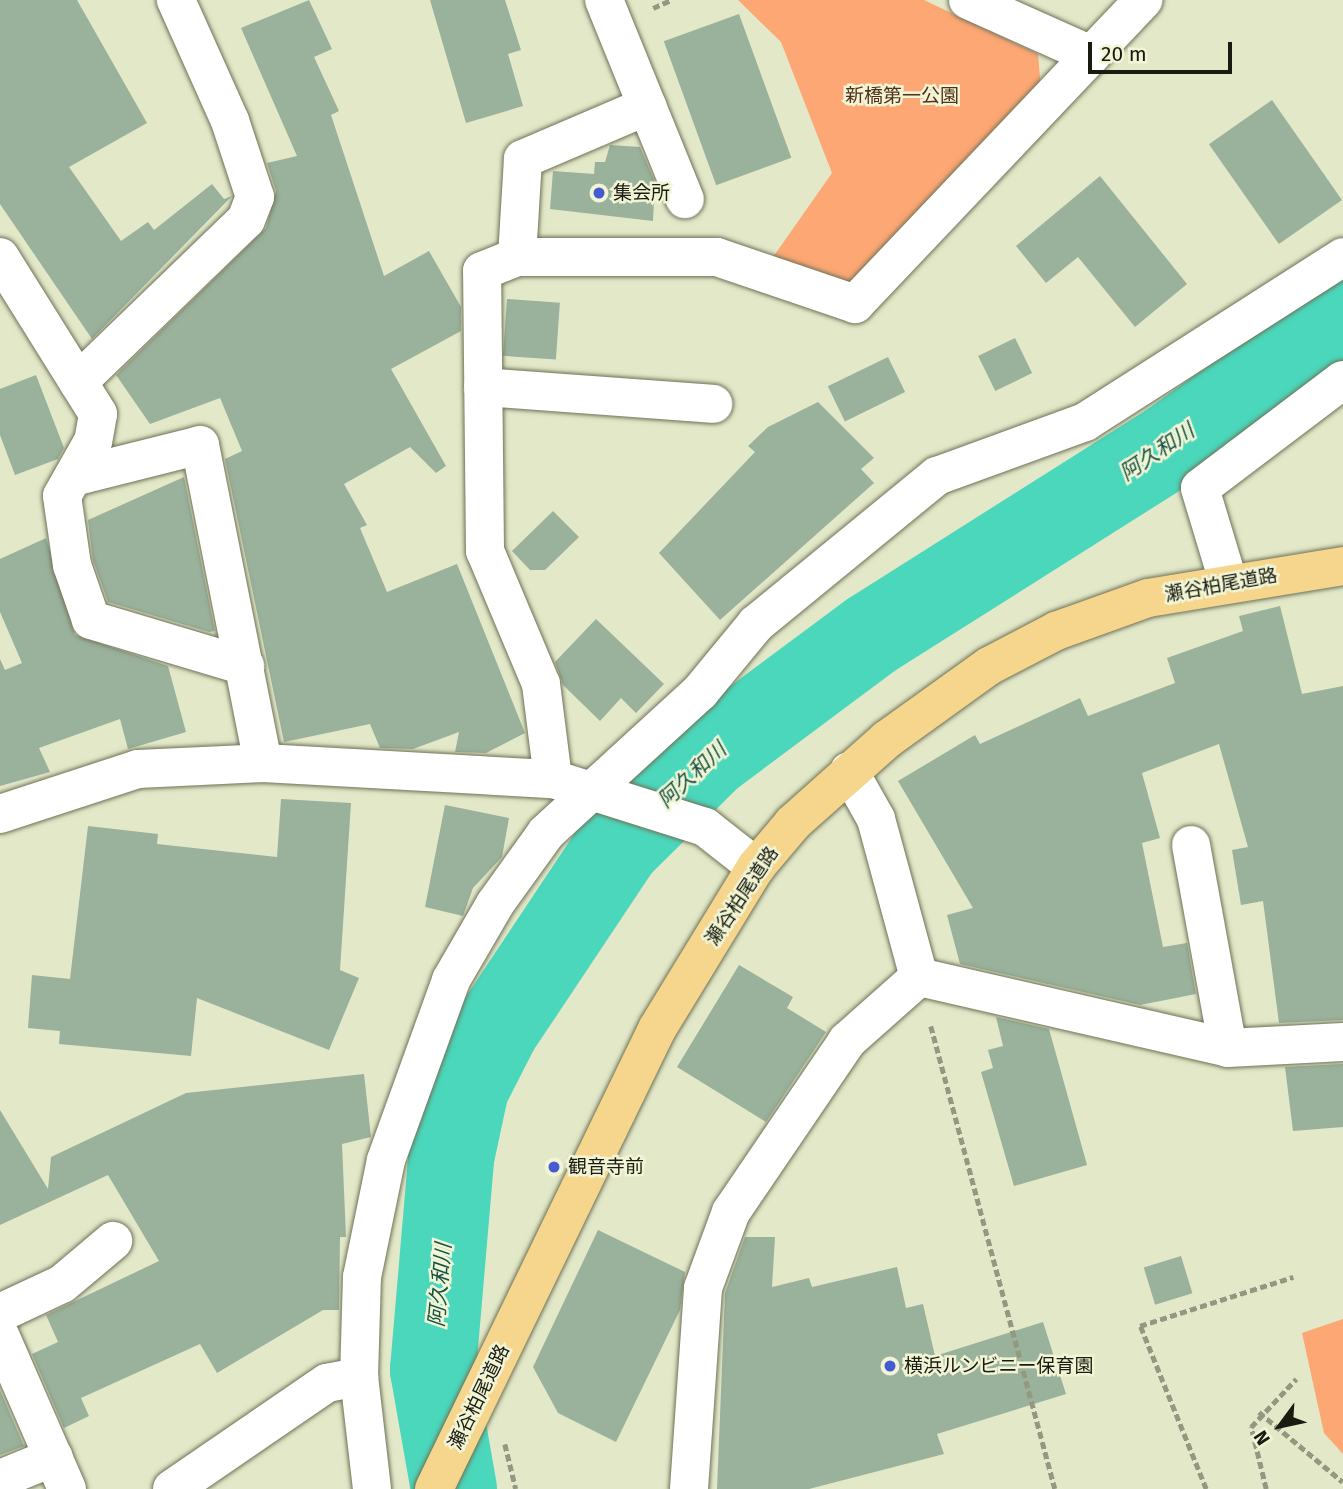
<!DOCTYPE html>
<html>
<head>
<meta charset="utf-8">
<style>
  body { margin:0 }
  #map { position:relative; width:1343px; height:1489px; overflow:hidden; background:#e3e8c9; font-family:"Fira Sans","Noto Sans JP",sans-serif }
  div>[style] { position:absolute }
  .green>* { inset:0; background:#fca774 }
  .river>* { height:86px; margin:-43px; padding:0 43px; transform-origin:43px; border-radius:43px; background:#4bd7bc }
  .building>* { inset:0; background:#9ab19b; transform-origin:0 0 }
  .path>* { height:4.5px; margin-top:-2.25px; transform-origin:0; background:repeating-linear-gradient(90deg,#959881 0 7px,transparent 0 10.5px) }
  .roads { filter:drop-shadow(0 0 2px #6e7256) drop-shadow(0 0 2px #6e7256) }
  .minor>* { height:38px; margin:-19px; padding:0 19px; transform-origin:19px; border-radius:19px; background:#fff }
  .major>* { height:38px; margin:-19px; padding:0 19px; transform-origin:19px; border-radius:19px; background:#f6d58d }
  .dots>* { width:19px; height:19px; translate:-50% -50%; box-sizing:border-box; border:4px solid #f1f5d6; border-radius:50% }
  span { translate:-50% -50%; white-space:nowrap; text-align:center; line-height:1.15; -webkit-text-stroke:5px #f1f5d6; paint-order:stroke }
  .park-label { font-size:19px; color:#53301a }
  .poi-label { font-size:19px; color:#1a1b10 }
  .left { translate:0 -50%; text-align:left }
  .street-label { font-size:19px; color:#1a1b10 }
  .water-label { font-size:21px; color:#165145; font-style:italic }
  .north { position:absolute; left:1245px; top:1391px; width:70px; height:70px; -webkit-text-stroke:5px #f1f5d6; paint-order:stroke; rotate:237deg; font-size:19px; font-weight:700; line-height:28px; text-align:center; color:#1a1b10 }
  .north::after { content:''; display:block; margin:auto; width:24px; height:32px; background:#1a1b10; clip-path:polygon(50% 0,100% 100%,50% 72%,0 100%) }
  .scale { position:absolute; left:1088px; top:42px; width:144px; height:32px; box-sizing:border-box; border:4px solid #1a1b10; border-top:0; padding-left:9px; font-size:21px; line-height:24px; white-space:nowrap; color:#1a1b10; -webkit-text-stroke:5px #f1f5d6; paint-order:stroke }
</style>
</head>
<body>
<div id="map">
  <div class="green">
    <div style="clip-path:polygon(738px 0,924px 0,1038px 54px,1041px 89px,852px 289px,771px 260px,832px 173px,781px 42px)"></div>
    <div style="clip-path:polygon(1343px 1319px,1343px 1454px,1324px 1433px,1302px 1333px)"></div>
  </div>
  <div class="river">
    <div style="left:454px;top:1489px;width:121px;rotate:-100deg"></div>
    <div style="left:433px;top:1370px;width:213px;rotate:-85.1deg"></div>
    <div style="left:451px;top:1158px;width:72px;rotate:-77.9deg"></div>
    <div style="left:466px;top:1088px;width:66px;rotate:-63deg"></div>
    <div style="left:496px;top:1029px;width:220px;rotate:-56.3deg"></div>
    <div style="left:618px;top:846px;width:129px;rotate:-44.7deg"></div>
    <div style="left:710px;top:755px;width:201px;rotate:-36.7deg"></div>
    <div style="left:871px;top:635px;width:354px;rotate:-32.3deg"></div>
    <div style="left:1170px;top:446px;width:213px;rotate:-35.6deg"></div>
  </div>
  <div class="building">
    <div style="clip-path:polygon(0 0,77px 0,147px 123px,69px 167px,121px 241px,148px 222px,154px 230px,212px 184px,224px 199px,232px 196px,92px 339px,0 204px)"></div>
    <div style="clip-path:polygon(309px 0,332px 49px,314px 57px,339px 111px,331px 115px,384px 276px,429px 251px,461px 307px,461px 331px,391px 369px,446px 466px,436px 473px,410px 447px,344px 484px,367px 525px,360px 528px,387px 592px,457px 564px,525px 733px,486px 753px,455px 752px,459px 732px,413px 749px,380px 748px,370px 724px,284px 742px,225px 459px,242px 451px,220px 398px,150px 424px,116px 375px,266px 228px,276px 191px,267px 163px,297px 156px,241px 28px)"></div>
    <div style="clip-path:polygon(430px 0,505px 0,521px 50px,508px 54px,523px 106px,466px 123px)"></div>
    <div style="left:739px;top:14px;width:153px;height:80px;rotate:70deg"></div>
    <div style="left:1272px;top:100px;width:122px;height:77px;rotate:55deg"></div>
    <div style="clip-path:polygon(610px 145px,640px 147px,655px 182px,653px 221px,550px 209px,553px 171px,594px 174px,595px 162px,605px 162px)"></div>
    <div style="clip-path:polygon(1100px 176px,1187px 284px,1135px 327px,1078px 257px,1046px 283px,1016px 246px)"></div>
    <div style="left:507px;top:299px;width:53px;height:57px;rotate:4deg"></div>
    <div style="left:1015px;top:338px;width:39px;height:41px;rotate:64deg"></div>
    <div style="left:888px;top:357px;width:39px;height:67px;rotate:64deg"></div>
    <div style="clip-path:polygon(36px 375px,64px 448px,58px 459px,15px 475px,0 435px,0 389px)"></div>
    <div style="clip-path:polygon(818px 402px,874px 458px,861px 469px,874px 483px,720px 620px,659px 553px,755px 452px,748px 446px,768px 427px)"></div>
    <div style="clip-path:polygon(184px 477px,215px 631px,209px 632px,108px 602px,93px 560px,88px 520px)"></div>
    <div style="clip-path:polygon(553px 511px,579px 537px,545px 570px,530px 570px,512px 551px)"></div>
    <div style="clip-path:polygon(46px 538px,75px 635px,168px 666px,186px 732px,128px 749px,120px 719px,39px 748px,50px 772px,0 786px,0 659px,5px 670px,22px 663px,0 612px,0 559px)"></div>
    <div style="clip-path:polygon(1280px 606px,1302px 694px,1343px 686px,1343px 1020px,1279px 1023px,1263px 901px,1241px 905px,1232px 850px,1248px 847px,1219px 744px,1142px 773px,1160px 838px,1142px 843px,1163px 947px,1187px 943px,1196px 994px,1140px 1005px,960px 964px,947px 915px,973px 908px,898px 781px,975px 735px,980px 744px,1080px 698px,1088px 716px,1175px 683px,1167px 658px,1243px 631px,1239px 616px)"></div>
    <div style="clip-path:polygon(596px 619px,664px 684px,636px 713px,621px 698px,600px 721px,563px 685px,555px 662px)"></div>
    <div style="clip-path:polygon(281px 799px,351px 803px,340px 970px,359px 978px,329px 1050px,197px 998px,191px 1056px,59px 1044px,60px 1031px,28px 1028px,32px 975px,70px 979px,88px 826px,158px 834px,157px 844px,277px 857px)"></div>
    <div style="clip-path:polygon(445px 805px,509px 818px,502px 857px,473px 888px,463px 916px,425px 907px)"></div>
    <div style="clip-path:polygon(739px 965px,793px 997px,787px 1008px,826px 1032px,766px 1122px,677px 1067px)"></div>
    <div style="clip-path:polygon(996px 1017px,1049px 1029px,1087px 1165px,1014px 1186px,981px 1072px,993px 1068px,988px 1050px,1003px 1046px)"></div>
    <div style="clip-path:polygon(1343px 1064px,1343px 1127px,1293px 1131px,1285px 1067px)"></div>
    <div style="clip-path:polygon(364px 1074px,371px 1137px,342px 1144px,346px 1237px,340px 1237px,339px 1310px,323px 1310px,217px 1373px,200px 1344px,81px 1398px,89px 1416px,64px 1428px,32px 1354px,58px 1342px,46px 1315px,159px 1261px,108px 1175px,0 1225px,0 1110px,48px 1189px,51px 1157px,186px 1093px)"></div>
    <div style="clip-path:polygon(598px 1230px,685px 1272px,680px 1310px,616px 1442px,558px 1413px,533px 1367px)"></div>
    <div style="clip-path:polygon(745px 1237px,775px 1237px,772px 1287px,809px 1278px,812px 1287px,897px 1267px,906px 1308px,923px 1304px,935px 1356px,1043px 1322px,1066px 1394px,937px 1434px,944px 1454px,809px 1489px,717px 1489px,725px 1293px)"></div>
    <div style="left:1181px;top:1256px;width:39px;height:39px;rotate:73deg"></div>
    <div style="clip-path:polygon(0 1390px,24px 1446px,0 1455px)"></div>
  </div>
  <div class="path">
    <div style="left:653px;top:8px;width:20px;rotate:-24deg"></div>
    <div style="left:931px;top:1026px;width:479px;rotate:75deg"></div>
    <div style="left:1259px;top:1412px;width:109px;rotate:39.8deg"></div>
    <div style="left:505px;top:1444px;width:46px;rotate:76.3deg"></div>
    <div style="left:1206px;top:1489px;width:176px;rotate:-112deg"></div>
    <div style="left:1140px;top:1326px;width:161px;rotate:-17.8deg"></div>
    <div style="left:1266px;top:1489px;width:64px;rotate:-103.6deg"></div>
    <div style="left:1251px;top:1427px;width:66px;rotate:-46.8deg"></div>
  </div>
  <div class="roads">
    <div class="minor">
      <div style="left:604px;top:0;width:215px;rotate:67.9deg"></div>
      <div style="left:968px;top:0;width:135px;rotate:24.1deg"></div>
      <div style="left:0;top:257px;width:185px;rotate:58deg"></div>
      <div style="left:98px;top:414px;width:27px;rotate:100deg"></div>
      <div style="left:93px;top:441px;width:63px;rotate:119.4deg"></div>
      <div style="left:62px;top:496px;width:70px;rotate:81.8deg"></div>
      <div style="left:72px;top:565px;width:58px;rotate:70.9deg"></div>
      <div style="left:91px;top:620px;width:161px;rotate:16.6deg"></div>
      <div style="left:517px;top:257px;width:98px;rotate:-86.5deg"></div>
      <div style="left:523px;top:159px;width:135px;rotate:-23.1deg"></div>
      <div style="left:78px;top:382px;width:233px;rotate:-44deg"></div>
      <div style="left:246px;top:220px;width:25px;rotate:-69deg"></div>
      <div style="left:255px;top:197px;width:80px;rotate:-108.2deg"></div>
      <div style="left:230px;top:121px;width:133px;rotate:-114.1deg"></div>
      <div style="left:483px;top:387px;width:231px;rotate:4.2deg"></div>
      <div style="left:73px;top:477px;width:131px;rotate:-14.1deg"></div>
      <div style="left:200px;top:445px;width:324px;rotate:78.8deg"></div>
      <div style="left:1228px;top:581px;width:97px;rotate:-106.8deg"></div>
      <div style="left:1200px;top:488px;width:179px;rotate:-37.1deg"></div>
      <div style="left:849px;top:771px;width:55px;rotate:60.6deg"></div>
      <div style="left:876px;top:819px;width:164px;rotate:74.8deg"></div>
      <div style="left:919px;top:977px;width:317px;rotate:12.9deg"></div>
      <div style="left:1228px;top:1048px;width:115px;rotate:-3deg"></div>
      <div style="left:553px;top:779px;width:96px;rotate:-97.2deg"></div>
      <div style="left:541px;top:684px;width:144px;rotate:-112.8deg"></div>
      <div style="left:485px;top:551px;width:280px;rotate:-90.6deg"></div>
      <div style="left:482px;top:271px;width:38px;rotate:-22deg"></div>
      <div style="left:517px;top:257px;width:200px"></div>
      <div style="left:717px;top:257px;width:146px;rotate:18.8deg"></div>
      <div style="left:855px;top:304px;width:419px;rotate:-46.5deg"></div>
      <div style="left:0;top:814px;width:145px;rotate:-18.1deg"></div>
      <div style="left:138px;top:769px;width:125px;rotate:-2.7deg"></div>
      <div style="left:263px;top:763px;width:290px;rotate:3.2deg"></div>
      <div style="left:553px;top:779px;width:159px;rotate:17.5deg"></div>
      <div style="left:705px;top:827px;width:65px;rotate:38.1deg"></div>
      <div style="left:1191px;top:845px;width:206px;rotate:79.7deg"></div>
      <div style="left:0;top:1313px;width:68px;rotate:-25.1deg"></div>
      <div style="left:62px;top:1284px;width:67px;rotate:-40.1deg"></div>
      <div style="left:0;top:1335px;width:168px;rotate:66.5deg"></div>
      <div style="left:0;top:1479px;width:58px;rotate:-22.2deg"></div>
      <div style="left:172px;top:1489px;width:188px;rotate:-34.4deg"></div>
      <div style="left:327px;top:1383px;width:33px;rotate:-11deg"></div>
      <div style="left:372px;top:1489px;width:113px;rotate:-96.6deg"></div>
      <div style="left:359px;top:1377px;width:100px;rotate:-88.3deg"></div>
      <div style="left:362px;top:1277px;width:119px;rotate:-78.4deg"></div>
      <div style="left:386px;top:1160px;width:191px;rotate:-70.1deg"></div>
      <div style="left:451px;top:980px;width:88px;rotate:-59.9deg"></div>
      <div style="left:495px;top:904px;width:87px;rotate:-54.3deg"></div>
      <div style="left:546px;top:833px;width:209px;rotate:-42.5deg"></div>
      <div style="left:700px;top:692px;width:88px;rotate:-50.5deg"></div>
      <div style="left:756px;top:624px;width:234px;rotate:-39.3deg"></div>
      <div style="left:937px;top:476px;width:158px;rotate:-20deg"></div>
      <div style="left:1085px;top:422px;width:306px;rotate:-32.6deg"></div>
      <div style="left:689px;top:1489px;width:201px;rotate:-86deg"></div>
      <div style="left:703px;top:1288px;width:81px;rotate:-69.8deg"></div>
      <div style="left:731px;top:1212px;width:207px;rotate:-55.8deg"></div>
      <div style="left:847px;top:1041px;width:96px;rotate:-41.6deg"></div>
    </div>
    <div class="major">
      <div style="left:434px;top:1489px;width:511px;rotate:-64.14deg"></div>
      <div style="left:657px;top:1029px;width:190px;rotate:-58.6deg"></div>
      <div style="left:756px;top:867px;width:57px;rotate:-49.9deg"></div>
      <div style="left:793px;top:823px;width:125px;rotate:-41.7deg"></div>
      <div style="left:886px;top:740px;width:127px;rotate:-35.7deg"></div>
      <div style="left:989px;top:666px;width:76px;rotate:-27.6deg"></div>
      <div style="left:1056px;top:631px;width:98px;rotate:-19.7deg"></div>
      <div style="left:1148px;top:598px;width:198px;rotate:-9.3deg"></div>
    </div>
  </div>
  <div class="dots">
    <div style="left:599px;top:193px;background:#475bd0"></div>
    <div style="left:554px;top:1167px;background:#475bd0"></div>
    <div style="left:890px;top:1366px;background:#475bd0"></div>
  </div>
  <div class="park-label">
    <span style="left:902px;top:96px">新橋第一公園</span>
  </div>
  <div class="poi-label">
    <span class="left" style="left:613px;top:193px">集会所</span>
    <span class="left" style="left:568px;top:1167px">観音寺前</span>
    <span class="left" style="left:904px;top:1366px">横浜ルンビニー保育園</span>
  </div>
  <div class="street-label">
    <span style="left:1221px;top:585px;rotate:-10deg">瀬谷柏尾道路</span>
    <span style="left:742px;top:896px;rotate:-56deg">瀬谷柏尾道路</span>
    <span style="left:479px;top:1397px;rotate:-64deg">瀬谷柏尾道路</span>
  </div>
  <div class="water-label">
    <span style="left:1157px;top:452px;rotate:-34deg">阿久和川</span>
    <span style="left:692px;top:775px;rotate:-43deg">阿久和川</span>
    <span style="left:440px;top:1285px;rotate:-85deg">阿久和川</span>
  </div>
  <div class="north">N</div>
  <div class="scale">20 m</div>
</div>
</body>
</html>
